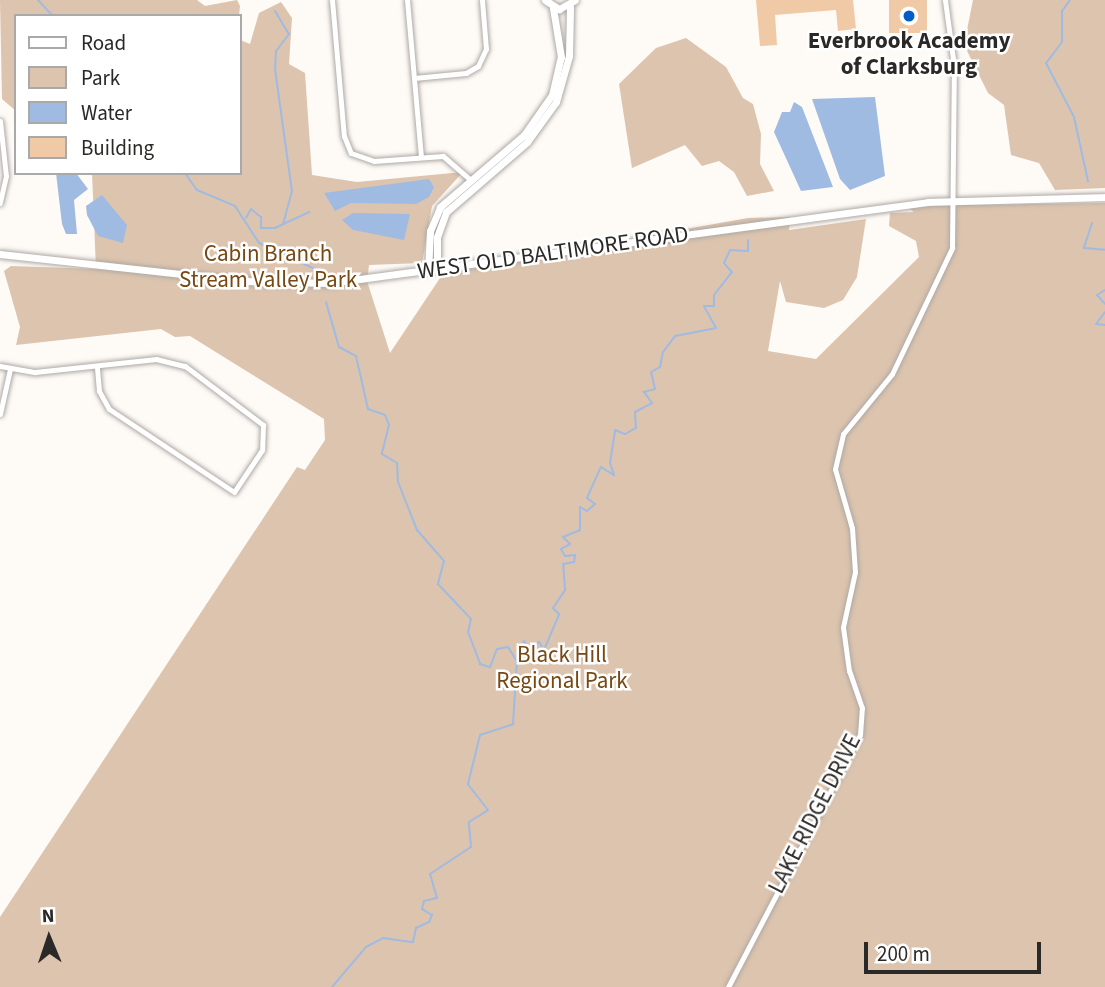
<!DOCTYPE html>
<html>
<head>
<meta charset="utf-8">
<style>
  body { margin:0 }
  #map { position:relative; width:1105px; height:987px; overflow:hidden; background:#fefaf6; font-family:"Source Sans 3",sans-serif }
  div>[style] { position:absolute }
  .green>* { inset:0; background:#ddc4ae }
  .water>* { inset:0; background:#a0bbe2 }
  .stream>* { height:2px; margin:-1px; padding:0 1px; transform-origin:1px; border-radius:1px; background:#a0bbe2 }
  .building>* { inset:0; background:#f0c9a7; transform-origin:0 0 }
  .roads { filter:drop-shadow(0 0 2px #aea9a5) drop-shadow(0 0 2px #aea9a5) }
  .street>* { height:5px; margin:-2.5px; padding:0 2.5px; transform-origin:2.5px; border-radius:2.5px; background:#fff }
  .secondary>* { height:7px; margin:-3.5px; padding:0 3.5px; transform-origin:3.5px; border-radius:3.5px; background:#fff }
  .dots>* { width:19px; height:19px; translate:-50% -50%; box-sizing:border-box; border:4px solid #fff; border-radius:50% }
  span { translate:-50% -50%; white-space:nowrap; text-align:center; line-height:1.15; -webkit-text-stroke:5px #fff; paint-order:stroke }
  .poi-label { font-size:23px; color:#2b2927; font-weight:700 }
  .street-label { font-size:23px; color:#2b2927 }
  .park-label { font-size:23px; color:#784712 }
  .legend { position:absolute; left:14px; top:14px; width:228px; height:161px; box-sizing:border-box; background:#fff; border:2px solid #aaa9a9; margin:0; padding:9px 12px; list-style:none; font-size:21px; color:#2b2927 }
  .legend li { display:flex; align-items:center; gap:14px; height:35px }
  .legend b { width:35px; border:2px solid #aaa9a9 }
  .north { position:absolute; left:14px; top:903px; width:70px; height:70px; -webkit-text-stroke:5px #fff; paint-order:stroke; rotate:358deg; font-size:19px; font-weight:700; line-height:28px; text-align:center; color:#2b2927 }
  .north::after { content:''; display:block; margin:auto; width:24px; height:32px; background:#2b2927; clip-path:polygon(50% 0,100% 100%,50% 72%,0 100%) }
  .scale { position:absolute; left:864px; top:942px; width:177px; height:32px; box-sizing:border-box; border:4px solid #2b2927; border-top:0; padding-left:9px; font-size:21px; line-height:24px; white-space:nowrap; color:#2b2927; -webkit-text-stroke:5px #fff; paint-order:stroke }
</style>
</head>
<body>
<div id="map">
  <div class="green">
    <div style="clip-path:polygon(0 0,197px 0,205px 6px,237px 0,240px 6px,239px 16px,16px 16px,16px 111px,2px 99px)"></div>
    <div style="clip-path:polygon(973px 0,1105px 0,1105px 188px,1055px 190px,1039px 163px,1011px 155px,1004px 105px,988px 93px,964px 45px)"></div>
    <div style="clip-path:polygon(281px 2px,292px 18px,289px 64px,305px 73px,312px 175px,357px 182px,463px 172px,432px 206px,422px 263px,369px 265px,367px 281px,390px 353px,444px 272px,748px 218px,790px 217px,789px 230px,866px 219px,857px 277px,843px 300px,824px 308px,786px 302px,780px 281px,768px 351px,816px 359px,919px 257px,916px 241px,889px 226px,890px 213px,914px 212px,906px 206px,1105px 203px,1105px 987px,0 987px,0 917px,297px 467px,305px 470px,325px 440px,324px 419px,190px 336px,175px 337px,161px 329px,16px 345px,20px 327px,4px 271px,11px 266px,96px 269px,92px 173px,240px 173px,240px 40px,250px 44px,259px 13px)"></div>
    <div style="clip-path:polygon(686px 38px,726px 67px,743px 98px,753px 104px,761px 134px,760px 164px,774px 191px,747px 196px,734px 172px,719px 161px,702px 166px,685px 145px,632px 168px,619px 84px,656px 48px)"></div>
  </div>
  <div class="water">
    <div style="clip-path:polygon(875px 97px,885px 176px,850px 190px,840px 179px,812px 99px)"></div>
    <div style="clip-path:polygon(794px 102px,802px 107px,833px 187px,801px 191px,774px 132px,782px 112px,790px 112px)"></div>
    <div style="clip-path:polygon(56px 173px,76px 173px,88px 189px,74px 200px,77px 234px,66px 234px,62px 224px)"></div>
    <div style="clip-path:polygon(429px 179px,434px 187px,429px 197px,416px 204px,351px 203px,335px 211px,324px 193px)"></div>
    <div style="clip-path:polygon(102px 195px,127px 225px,123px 243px,98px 236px,87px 215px,86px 206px)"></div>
    <div style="clip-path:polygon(353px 213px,410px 214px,404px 240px,353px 230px,342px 220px)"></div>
  </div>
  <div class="stream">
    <div style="left:38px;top:0;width:22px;rotate:47deg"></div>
    <div style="left:1070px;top:0;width:14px;rotate:126deg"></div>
    <div style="left:1062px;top:11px;width:31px;rotate:90deg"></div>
    <div style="left:1062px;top:42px;width:26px;rotate:127deg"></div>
    <div style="left:1046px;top:63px;width:61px;rotate:62.6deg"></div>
    <div style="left:1074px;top:117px;width:66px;rotate:77.7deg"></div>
    <div style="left:275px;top:11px;width:27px;rotate:59deg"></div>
    <div style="left:289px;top:34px;width:21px;rotate:127deg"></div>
    <div style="left:276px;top:51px;width:18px;rotate:93deg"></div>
    <div style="left:275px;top:69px;width:123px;rotate:82.1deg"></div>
    <div style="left:292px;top:191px;width:34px;rotate:105deg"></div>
    <div style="left:185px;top:173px;width:21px;rotate:55deg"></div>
    <div style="left:197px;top:190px;width:41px;rotate:22.8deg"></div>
    <div style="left:235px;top:206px;width:44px;rotate:57deg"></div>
    <div style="left:259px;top:243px;width:62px;rotate:24.9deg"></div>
    <div style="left:246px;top:218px;width:10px;rotate:-61deg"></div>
    <div style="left:251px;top:209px;width:13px;rotate:39deg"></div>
    <div style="left:261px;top:217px;width:11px;rotate:90deg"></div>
    <div style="left:261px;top:228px;width:14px"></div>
    <div style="left:275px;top:228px;width:38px;rotate:-25deg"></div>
    <div style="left:1092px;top:223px;width:26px;rotate:108deg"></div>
    <div style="left:1084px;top:248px;width:21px;rotate:5deg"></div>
    <div style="left:1105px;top:290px;width:9px;rotate:148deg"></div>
    <div style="left:1097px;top:295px;width:12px;rotate:48deg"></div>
    <div style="left:326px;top:302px;width:47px;rotate:73.9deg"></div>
    <div style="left:339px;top:347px;width:19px;rotate:28deg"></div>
    <div style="left:356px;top:356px;width:54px;rotate:77.2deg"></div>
    <div style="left:368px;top:409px;width:18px;rotate:19deg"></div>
    <div style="left:385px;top:415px;width:11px;rotate:68deg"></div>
    <div style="left:389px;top:425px;width:30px;rotate:104deg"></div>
    <div style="left:382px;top:454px;width:17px;rotate:31deg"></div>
    <div style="left:397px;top:463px;width:19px;rotate:87deg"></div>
    <div style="left:398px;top:482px;width:52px;rotate:68.4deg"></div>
    <div style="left:417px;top:530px;width:41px;rotate:48.9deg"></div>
    <div style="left:444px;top:561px;width:24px;rotate:105deg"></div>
    <div style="left:438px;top:584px;width:48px;rotate:46.7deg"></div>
    <div style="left:471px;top:619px;width:13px;rotate:103deg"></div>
    <div style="left:468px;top:632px;width:34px;rotate:69deg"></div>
    <div style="left:480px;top:664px;width:10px;rotate:17deg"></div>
    <div style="left:490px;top:667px;width:19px;rotate:-69deg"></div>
    <div style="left:497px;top:649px;width:11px;rotate:-10deg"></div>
    <div style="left:508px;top:647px;width:15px;rotate:58deg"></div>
    <div style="left:1105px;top:312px;width:15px;rotate:127deg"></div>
    <div style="left:1096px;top:324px;width:9px;rotate:6deg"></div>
    <div style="left:332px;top:987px;width:52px;rotate:-49.6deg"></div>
    <div style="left:366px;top:947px;width:19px;rotate:-28deg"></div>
    <div style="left:383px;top:938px;width:30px;rotate:8deg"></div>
    <div style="left:413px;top:942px;width:14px;rotate:-78deg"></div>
    <div style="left:416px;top:928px;width:14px;rotate:-25deg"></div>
    <div style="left:429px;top:922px;width:8px;rotate:-67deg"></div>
    <div style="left:432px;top:915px;width:12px;rotate:-149deg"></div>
    <div style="left:422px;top:909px;width:8px;rotate:-76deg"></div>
    <div style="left:424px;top:901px;width:13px;rotate:-13deg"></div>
    <div style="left:437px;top:898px;width:25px;rotate:-106deg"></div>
    <div style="left:430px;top:874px;width:49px;rotate:-33.4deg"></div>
    <div style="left:471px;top:847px;width:25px;rotate:-95deg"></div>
    <div style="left:469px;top:822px;width:22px;rotate:-32deg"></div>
    <div style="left:488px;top:810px;width:33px;rotate:-128deg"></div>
    <div style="left:468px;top:784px;width:50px;rotate:-76.2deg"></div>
    <div style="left:480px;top:735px;width:35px;rotate:-18deg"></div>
    <div style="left:513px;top:724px;width:63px;rotate:-86.4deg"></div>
    <div style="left:517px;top:661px;width:21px;rotate:-71deg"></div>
    <div style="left:524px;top:641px;width:9px;rotate:58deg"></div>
    <div style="left:529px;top:649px;width:12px;rotate:-35deg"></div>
    <div style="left:539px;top:642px;width:9px;rotate:58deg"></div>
    <div style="left:544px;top:650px;width:39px;rotate:-67deg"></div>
    <div style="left:559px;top:614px;width:8px;rotate:-135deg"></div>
    <div style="left:553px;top:608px;width:22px;rotate:-56deg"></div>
    <div style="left:565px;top:590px;width:26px;rotate:-94deg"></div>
    <div style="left:563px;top:564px;width:11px;rotate:-10deg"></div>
    <div style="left:574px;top:562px;width:7px;rotate:-82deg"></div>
    <div style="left:575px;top:555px;width:10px;rotate:174deg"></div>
    <div style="left:565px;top:556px;width:8px;rotate:-120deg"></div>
    <div style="left:561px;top:549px;width:10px;rotate:-29deg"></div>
    <div style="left:570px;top:544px;width:10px;rotate:-135deg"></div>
    <div style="left:563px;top:537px;width:18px;rotate:-22deg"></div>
    <div style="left:580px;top:530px;width:23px;rotate:-90deg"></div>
    <div style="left:580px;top:507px;width:8px;rotate:30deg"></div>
    <div style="left:587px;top:511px;width:11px;rotate:-41deg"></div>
    <div style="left:595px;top:504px;width:10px;rotate:-143deg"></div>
    <div style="left:587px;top:498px;width:34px;rotate:-66deg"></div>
    <div style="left:601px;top:467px;width:15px;rotate:32deg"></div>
    <div style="left:614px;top:475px;width:13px;rotate:-108deg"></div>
    <div style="left:610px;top:463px;width:33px;rotate:-81deg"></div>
    <div style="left:615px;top:430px;width:11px;rotate:22deg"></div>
    <div style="left:625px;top:434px;width:13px;rotate:-29deg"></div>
    <div style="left:636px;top:428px;width:16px;rotate:-94deg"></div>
    <div style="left:635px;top:412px;width:19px;rotate:-28deg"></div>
    <div style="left:652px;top:403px;width:14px;rotate:-126deg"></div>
    <div style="left:644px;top:392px;width:11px;rotate:-15deg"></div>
    <div style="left:655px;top:389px;width:17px;rotate:-103deg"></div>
    <div style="left:651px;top:372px;width:10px;rotate:-29deg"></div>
    <div style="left:660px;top:367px;width:15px;rotate:-79deg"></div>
    <div style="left:663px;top:352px;width:20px;rotate:-53deg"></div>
    <div style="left:675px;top:336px;width:42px;rotate:-11deg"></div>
    <div style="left:716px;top:328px;width:25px;rotate:-119deg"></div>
    <div style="left:704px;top:306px;width:10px"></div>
    <div style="left:714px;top:306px;width:11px;rotate:-90deg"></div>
    <div style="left:714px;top:295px;width:29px;rotate:-52deg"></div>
    <div style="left:732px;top:272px;width:12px;rotate:-132deg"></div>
    <div style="left:724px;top:263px;width:14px;rotate:-65deg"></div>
    <div style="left:730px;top:250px;width:18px;rotate:3deg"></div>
    <div style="left:748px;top:251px;width:11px;rotate:-90deg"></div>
  </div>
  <div class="building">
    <div style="clip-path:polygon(756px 0,853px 0,856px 29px,838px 31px,836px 10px,775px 15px,777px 45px,760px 46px)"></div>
    <div style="left:889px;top:0;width:38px;height:33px"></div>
  </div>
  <div class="roads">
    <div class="street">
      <div style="left:332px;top:0;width:137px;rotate:85deg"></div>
      <div style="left:344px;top:136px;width:18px;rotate:68deg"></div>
      <div style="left:351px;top:153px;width:24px;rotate:19deg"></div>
      <div style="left:374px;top:161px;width:69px;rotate:-4.1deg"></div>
      <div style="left:443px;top:156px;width:38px;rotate:41deg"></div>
      <div style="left:407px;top:0;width:157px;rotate:84.9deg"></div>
      <div style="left:414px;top:78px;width:52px;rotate:-5.5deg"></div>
      <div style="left:466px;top:73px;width:14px;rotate:-30deg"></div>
      <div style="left:478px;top:66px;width:19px;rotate:-65deg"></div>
      <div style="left:486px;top:49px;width:49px;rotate:-94.7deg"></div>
      <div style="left:0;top:121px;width:55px;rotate:83.8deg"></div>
      <div style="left:6px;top:176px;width:28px;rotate:103deg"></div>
      <div style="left:0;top:366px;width:36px;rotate:10deg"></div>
      <div style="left:35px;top:372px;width:122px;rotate:-6.1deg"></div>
      <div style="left:156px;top:359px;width:30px;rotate:14deg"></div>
      <div style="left:185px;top:366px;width:98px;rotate:37.1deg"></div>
      <div style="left:263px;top:425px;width:25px;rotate:92deg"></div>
      <div style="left:262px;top:450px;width:50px;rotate:123.7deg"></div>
      <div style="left:234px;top:492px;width:150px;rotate:-146.4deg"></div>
      <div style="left:109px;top:409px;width:21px;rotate:-119deg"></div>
      <div style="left:99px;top:391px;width:24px;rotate:-95deg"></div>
      <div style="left:0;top:414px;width:46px;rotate:-77.5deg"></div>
      <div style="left:728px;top:987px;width:284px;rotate:-62.4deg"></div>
      <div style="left:860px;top:735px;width:27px;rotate:-86deg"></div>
      <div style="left:862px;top:708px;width:39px;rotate:-109deg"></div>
      <div style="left:849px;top:671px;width:44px;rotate:-97.8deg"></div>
      <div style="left:843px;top:627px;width:56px;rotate:-77.7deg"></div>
      <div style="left:855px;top:572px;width:44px;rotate:-93.9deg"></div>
      <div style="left:852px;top:528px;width:61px;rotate:-106.1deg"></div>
      <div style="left:835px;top:469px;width:36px;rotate:-77deg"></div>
      <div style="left:843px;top:434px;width:77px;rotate:-50.8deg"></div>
      <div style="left:892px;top:374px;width:140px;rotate:-64.5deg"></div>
      <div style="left:952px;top:248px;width:182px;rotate:-89.4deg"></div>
      <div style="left:954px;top:66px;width:67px;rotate:-97.8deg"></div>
    </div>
    <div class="secondary">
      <div style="left:545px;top:0;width:17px;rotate:33deg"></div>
      <div style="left:559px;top:9px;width:18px;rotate:-29deg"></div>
      <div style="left:0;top:254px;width:245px;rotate:6.3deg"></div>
      <div style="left:244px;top:281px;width:86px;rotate:1.3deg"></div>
      <div style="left:330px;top:283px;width:603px;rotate:-7.71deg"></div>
      <div style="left:928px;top:202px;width:177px;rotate:-1.6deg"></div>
      <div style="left:437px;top:270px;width:33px;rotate:-90deg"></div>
      <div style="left:437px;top:237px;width:27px;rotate:-70deg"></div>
      <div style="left:446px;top:212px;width:107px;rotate:-40.8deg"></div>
      <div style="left:527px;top:142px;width:49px;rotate:-54.1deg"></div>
      <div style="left:556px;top:102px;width:48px;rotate:-74.2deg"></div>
      <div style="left:569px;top:56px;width:49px;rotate:-88.8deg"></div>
      <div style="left:428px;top:271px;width:40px;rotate:-87.1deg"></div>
      <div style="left:430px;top:231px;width:26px;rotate:-67deg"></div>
      <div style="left:440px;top:207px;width:111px;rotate:-40.6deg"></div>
      <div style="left:524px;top:135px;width:49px;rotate:-55deg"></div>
      <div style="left:552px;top:95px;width:39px;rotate:-77deg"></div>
      <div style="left:561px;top:57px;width:50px;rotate:-99.3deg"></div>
    </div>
  </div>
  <div class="dots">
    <div style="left:909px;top:16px;background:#025dc6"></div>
  </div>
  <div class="poi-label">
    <span style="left:909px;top:54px">Everbrook Academy<br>of Clarksburg</span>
  </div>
  <div class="street-label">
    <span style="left:553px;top:253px;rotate:-8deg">WEST OLD BALTIMORE ROAD</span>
    <span style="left:815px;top:814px;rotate:-63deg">LAKE RIDGE DRIVE</span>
  </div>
  <div class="park-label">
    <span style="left:268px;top:267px">Cabin Branch<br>Stream Valley Park</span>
    <span style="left:562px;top:668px">Black Hill<br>Regional Park</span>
  </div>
  <ul class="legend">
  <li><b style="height:9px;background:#fff"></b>Road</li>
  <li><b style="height:19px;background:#ddc4ae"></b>Park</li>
  <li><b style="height:19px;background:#a0bbe2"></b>Water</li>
  <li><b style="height:19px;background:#f0c9a7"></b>Building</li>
  </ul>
  <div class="north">N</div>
  <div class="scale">200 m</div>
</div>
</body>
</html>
